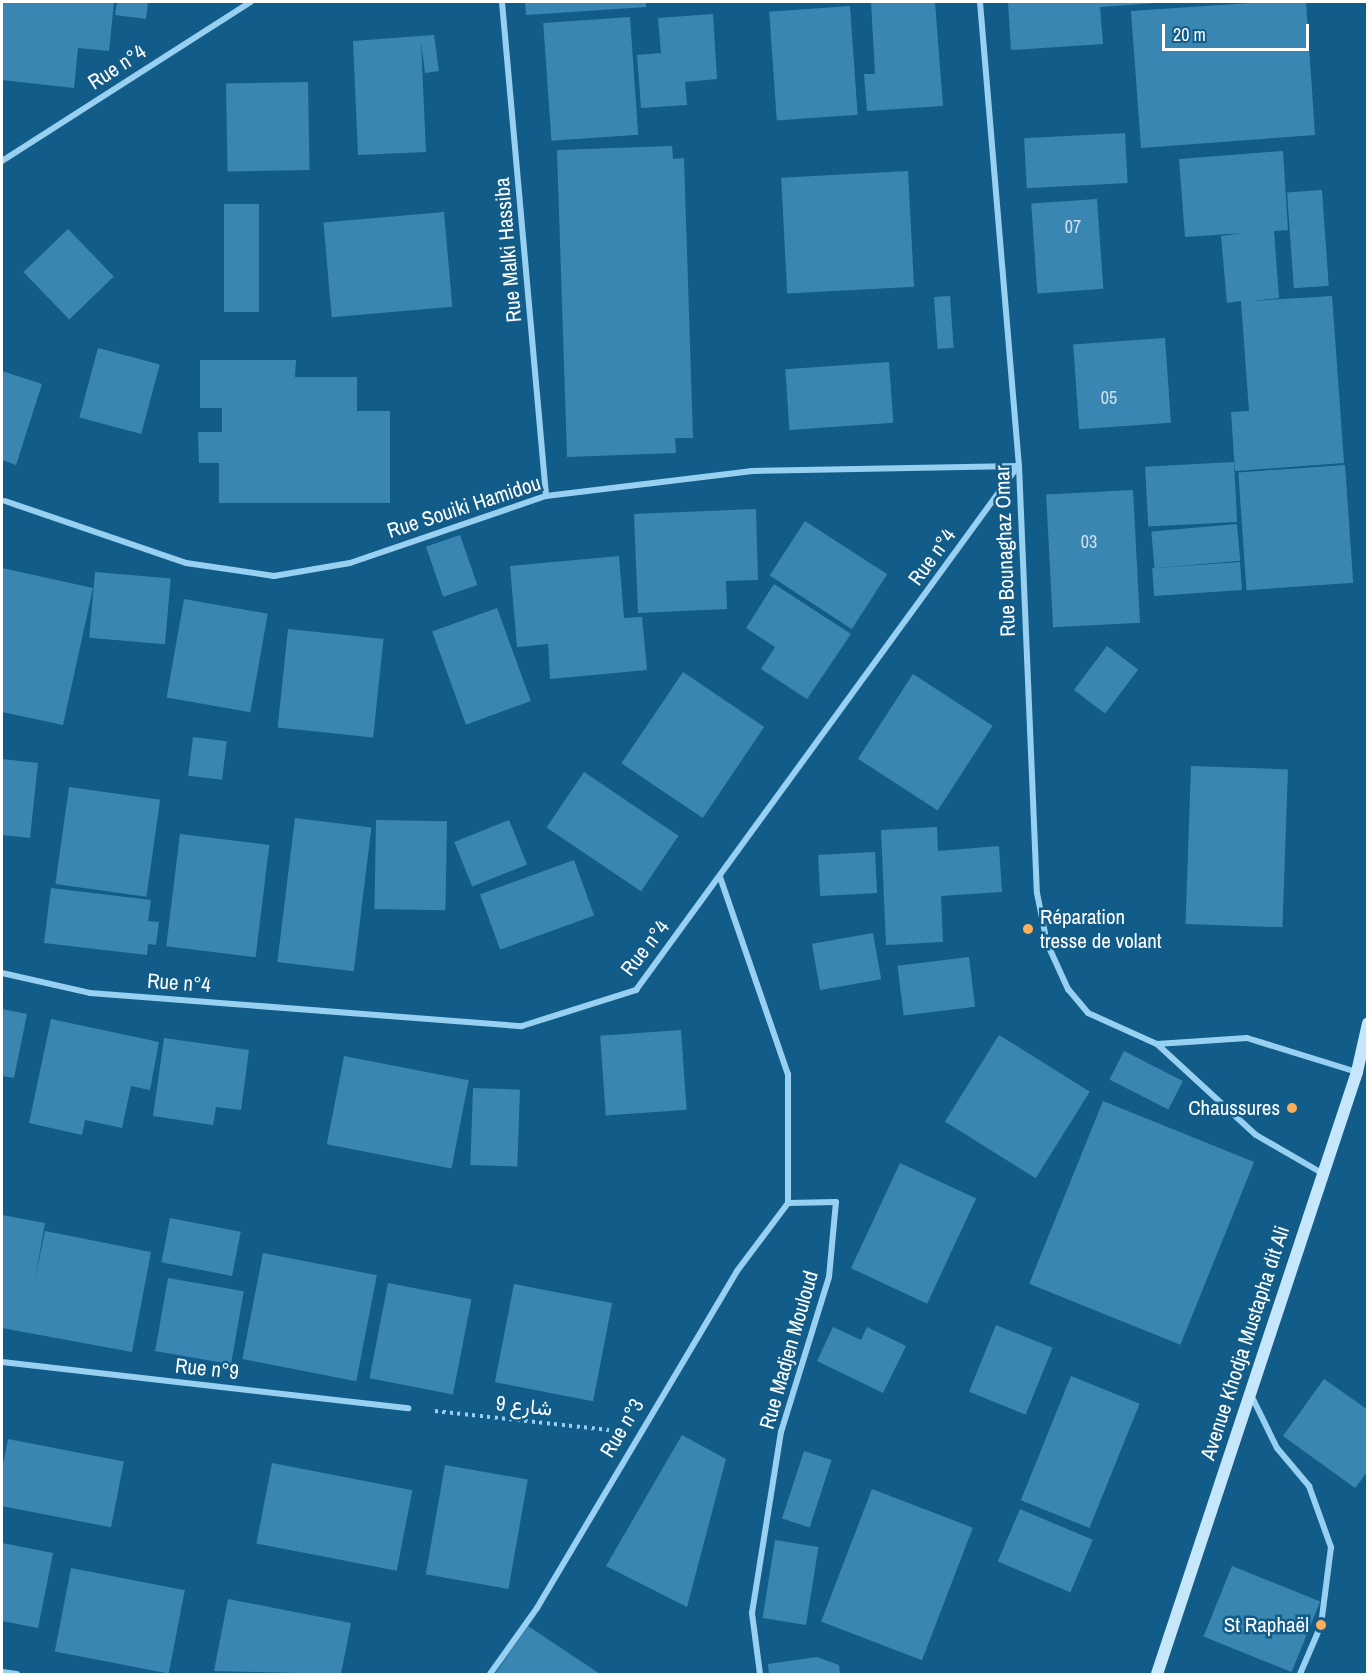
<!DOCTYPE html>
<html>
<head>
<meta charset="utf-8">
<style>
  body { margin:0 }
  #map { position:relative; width:1369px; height:1676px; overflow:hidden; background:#125c89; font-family:"Archivo Narrow",Vazirmatn,sans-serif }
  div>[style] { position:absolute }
  .building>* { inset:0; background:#3a86b3; transform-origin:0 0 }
  .path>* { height:4px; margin-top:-2px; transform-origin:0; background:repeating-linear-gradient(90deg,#98d0f1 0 3px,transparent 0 7.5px) }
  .minor>* { height:6px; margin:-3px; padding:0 3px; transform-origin:3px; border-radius:3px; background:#98d0f1 }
  .secondary>* { height:12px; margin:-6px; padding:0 6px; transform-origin:6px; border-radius:6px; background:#c6e7fb }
  .dots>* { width:16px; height:16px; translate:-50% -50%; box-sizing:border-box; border:3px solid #125c89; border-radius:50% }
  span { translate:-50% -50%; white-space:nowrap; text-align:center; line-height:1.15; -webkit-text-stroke:5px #125c89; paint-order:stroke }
  .number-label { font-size:18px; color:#cee1ec }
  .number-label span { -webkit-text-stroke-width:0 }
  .street-label { font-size:21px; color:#fff }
  .poi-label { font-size:21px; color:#fff }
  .left { translate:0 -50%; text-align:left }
  .right { translate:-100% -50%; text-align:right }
  .frame { position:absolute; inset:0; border:3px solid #fff; pointer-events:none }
  .scale { position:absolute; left:1162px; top:24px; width:147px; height:27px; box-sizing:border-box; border:3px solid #fff; border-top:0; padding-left:8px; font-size:18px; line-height:21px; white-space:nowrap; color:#fff; -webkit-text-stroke:4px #125c89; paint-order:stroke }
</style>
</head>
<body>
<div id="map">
  <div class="building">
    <div style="clip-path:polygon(2px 2px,114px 2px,109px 51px,78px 48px,74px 88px,2px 80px)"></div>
    <div style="clip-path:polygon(117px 2px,148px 2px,146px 19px,115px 15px)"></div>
    <div style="clip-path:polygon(525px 2px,646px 2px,646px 7px,526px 15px)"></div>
    <div style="clip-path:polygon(871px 2px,935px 2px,943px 106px,867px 111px,864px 74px,875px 74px)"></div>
    <div style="clip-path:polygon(1008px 2px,1156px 2px,1156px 3px,1100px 7px,1103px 44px,1011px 50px)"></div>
    <div style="clip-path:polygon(1264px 2px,1306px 2px,1315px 135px,1141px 148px,1131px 11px)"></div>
    <div style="left:850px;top:6px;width:109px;height:81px;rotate:86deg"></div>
    <div style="clip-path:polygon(713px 14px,717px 79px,685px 82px,687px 105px,641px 108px,637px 55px,661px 53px,658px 18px)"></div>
    <div style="left:630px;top:17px;width:118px;height:87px;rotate:86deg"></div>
    <div style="clip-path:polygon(434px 35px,439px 71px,425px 73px,421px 42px,426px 152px,358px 155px,353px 41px)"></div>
    <div style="left:308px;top:82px;width:88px;height:82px;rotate:89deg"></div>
    <div style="left:1125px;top:133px;width:50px;height:101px;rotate:87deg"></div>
    <div style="clip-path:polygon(672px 146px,673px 159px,684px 158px,693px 438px,675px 438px,676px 453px,567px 457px,557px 150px)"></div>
    <div style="clip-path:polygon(1283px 151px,1288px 230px,1274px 231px,1279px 298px,1251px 301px,1332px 296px,1344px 463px,1235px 471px,1231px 412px,1249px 411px,1241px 301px,1227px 303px,1221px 236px,1243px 233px,1185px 237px,1179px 159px)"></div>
    <div style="left:908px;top:171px;width:116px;height:127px;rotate:87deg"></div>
    <div style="left:1322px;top:190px;width:96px;height:35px;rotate:86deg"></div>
    <div style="left:1097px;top:199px;width:90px;height:66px;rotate:86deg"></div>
    <div style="left:224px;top:204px;width:35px;height:108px"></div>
    <div style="left:444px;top:212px;width:95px;height:121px;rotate:85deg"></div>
    <div style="left:68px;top:229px;width:66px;height:62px;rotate:46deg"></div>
    <div style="left:950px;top:296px;width:52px;height:16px;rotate:86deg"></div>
    <div style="left:1165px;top:338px;width:85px;height:92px;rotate:86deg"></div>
    <div style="left:98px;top:348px;width:64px;height:72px;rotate:15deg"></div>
    <div style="clip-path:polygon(200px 360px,296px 360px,295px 377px,357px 377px,357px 411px,390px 411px,390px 503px,219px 503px,219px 463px,199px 463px,198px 432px,222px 432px,222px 408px,200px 408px)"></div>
    <div style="left:889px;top:362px;width:61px;height:104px;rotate:86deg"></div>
    <div style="clip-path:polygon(2px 371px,42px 384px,16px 465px,2px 460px)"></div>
    <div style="left:1234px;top:462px;width:60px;height:89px;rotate:87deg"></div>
    <div style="left:1345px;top:465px;width:118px;height:107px;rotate:86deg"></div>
    <div style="left:1133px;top:490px;width:133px;height:87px;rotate:87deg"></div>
    <div style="clip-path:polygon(756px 509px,758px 580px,726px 581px,727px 609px,638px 613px,634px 514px)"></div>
    <div style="left:805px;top:521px;width:98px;height:65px;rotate:33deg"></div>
    <div style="left:1237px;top:524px;width:37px;height:86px;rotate:85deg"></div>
    <div style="left:460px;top:535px;width:53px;height:36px;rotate:71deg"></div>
    <div style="clip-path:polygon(619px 556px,624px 618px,642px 617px,647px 670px,550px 679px,548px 644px,517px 647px,510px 566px)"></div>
    <div style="left:1240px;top:562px;width:28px;height:88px;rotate:86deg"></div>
    <div style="clip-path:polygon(2px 568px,93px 588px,63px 725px,2px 712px)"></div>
    <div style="left:95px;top:572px;width:76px;height:66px;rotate:5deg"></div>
    <div style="clip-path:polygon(774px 584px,851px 634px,807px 699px,761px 669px,775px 647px,746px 628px)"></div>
    <div style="left:184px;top:599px;width:85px;height:100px;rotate:10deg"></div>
    <div style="left:497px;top:608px;width:99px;height:69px;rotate:70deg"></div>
    <div style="left:288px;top:629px;width:96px;height:99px;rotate:6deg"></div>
    <div style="left:1107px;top:646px;width:39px;height:55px;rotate:37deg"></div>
    <div style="left:683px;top:672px;width:98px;height:110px;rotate:34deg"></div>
    <div style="left:913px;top:674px;width:95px;height:101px;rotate:33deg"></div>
    <div style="left:193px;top:737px;width:34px;height:39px;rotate:7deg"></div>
    <div style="clip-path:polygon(2px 759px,38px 763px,30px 838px,2px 835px)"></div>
    <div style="left:1191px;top:766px;width:97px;height:158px;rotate:2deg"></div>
    <div style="left:584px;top:772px;width:114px;height:67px;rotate:34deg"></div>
    <div style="left:69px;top:787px;width:92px;height:98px;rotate:8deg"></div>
    <div style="left:295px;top:818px;width:77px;height:145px;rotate:7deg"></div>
    <div style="left:376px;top:820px;width:71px;height:89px;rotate:1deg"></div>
    <div style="left:509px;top:820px;width:48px;height:59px;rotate:68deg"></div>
    <div style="clip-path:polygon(937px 827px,938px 851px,999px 846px,1002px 892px,941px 896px,943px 942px,886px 945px,881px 830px)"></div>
    <div style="left:180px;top:834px;width:90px;height:113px;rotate:7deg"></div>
    <div style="left:875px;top:852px;width:41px;height:57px;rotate:87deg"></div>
    <div style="left:574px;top:860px;width:59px;height:100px;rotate:70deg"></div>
    <div style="clip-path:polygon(51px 888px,151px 900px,148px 921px,159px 922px,156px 945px,148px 944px,147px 955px,44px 943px)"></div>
    <div style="left:873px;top:933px;width:47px;height:62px;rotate:80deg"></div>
    <div style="left:969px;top:957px;width:50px;height:72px;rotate:83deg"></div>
    <div style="clip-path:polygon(2px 1009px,27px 1014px,14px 1078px,2px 1076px)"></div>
    <div style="clip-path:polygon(51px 1019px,159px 1042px,150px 1090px,131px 1086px,122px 1128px,85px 1120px,82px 1135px,29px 1123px)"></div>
    <div style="left:681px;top:1030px;width:80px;height:81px;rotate:86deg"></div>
    <div style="left:999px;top:1035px;width:107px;height:102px;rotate:32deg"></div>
    <div style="clip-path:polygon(164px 1038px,249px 1050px,241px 1110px,216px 1107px,213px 1125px,153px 1116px)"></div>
    <div style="left:1124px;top:1051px;width:66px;height:32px;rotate:27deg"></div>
    <div style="left:344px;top:1056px;width:127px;height:90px;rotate:11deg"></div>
    <div style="left:473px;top:1088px;width:47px;height:77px;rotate:2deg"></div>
    <div style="left:1103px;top:1101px;width:163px;height:197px;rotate:22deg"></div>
    <div style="left:900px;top:1163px;width:84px;height:116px;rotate:25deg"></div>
    <div style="clip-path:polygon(2px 1215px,45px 1223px,35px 1279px,45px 1231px,151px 1252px,132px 1352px,2px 1328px)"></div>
    <div style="left:170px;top:1218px;width:72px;height:45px;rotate:11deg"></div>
    <div style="left:263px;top:1253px;width:116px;height:108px;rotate:11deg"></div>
    <div style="left:168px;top:1278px;width:77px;height:74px;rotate:10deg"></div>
    <div style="left:388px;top:1283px;width:85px;height:97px;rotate:11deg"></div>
    <div style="left:514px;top:1284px;width:100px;height:100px;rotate:11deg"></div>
    <div style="left:996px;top:1325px;width:61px;height:72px;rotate:22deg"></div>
    <div style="clip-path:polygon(833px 1327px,861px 1340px,867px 1327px,906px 1346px,883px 1393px,817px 1361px)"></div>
    <div style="left:1071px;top:1376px;width:74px;height:134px;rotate:22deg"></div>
    <div style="clip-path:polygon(1324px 1379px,1368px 1410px,1368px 1471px,1355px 1488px,1283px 1436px)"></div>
    <div style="clip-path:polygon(682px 1435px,726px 1459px,687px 1607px,606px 1566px)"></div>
    <div style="left:8px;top:1439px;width:118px;height:67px;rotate:11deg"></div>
    <div style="left:804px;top:1451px;width:29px;height:71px;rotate:18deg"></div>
    <div style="left:272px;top:1463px;width:143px;height:82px;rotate:11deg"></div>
    <div style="left:445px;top:1465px;width:84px;height:111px;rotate:10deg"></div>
    <div style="left:872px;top:1489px;width:108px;height:142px;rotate:21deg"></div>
    <div style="left:1020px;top:1509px;width:79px;height:57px;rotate:23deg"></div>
    <div style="left:775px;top:1540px;width:44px;height:79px;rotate:9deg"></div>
    <div style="clip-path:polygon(2px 1543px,53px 1553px,38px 1628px,2px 1621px)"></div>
    <div style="left:1232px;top:1566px;width:95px;height:76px;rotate:22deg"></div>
    <div style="left:71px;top:1568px;width:116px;height:85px;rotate:11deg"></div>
    <div style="clip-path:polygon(228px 1599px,351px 1623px,341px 1674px,214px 1671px)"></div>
    <div style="clip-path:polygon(528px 1626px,600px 1674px,495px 1674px)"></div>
    <div style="clip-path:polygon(817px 1657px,839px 1665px,840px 1674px,769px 1674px,768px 1664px)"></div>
  </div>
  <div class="path">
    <div style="left:435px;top:1411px;width:175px;rotate:6.2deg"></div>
  </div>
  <div class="minor">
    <div style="left:502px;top:2px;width:496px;rotate:84.9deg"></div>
    <div style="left:980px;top:2px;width:466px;rotate:85.2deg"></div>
    <div style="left:1019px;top:466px;width:427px;rotate:87.6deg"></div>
    <div style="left:1037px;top:893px;width:51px;rotate:78.7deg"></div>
    <div style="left:1047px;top:943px;width:51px;rotate:65.5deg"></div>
    <div style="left:1068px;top:989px;width:31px;rotate:50deg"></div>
    <div style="left:1088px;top:1013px;width:76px;rotate:24.2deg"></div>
    <div style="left:1157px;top:1044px;width:134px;rotate:42.6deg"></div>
    <div style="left:1256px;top:1135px;width:74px;rotate:30deg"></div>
    <div style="left:2px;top:161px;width:295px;rotate:-32.6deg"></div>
    <div style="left:5px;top:501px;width:191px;rotate:18.9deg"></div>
    <div style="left:186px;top:563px;width:89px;rotate:8.4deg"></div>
    <div style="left:274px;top:576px;width:77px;rotate:-9.7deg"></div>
    <div style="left:350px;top:563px;width:207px;rotate:-18.9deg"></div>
    <div style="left:546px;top:496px;width:208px;rotate:-6.9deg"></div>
    <div style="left:752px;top:471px;width:267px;rotate:-1.1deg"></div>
    <div style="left:720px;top:877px;width:208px;rotate:71deg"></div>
    <div style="left:788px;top:1074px;width:129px;rotate:90deg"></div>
    <div style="left:2px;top:973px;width:90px;rotate:12.8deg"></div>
    <div style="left:90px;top:993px;width:433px;rotate:4.4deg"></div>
    <div style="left:522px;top:1026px;width:120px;rotate:-17.5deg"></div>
    <div style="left:636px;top:990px;width:648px;rotate:-53.91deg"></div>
    <div style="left:1157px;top:1044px;width:90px;rotate:-3.8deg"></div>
    <div style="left:1247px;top:1038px;width:115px;rotate:17.2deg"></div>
    <div style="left:2px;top:1362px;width:409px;rotate:6.5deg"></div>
    <div style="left:1251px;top:1395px;width:59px;rotate:63.9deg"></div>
    <div style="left:1277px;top:1448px;width:50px;rotate:49.9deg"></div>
    <div style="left:1309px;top:1486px;width:65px;rotate:70.2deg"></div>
    <div style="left:1331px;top:1547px;width:79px;rotate:97.3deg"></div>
    <div style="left:1321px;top:1625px;width:53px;rotate:113.2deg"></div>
    <div style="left:2px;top:1672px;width:15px;rotate:8deg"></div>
    <div style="left:490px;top:1674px;width:81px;rotate:-54.5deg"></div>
    <div style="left:537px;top:1608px;width:392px;rotate:-59.3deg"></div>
    <div style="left:737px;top:1271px;width:85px;rotate:-53.1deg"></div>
    <div style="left:760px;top:1674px;width:62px;rotate:-97.5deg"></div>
    <div style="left:752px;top:1613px;width:183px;rotate:-80.9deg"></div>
    <div style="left:781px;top:1432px;width:162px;rotate:-72.8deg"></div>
    <div style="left:829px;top:1277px;width:75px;rotate:-84.7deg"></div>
    <div style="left:836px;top:1202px;width:48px;rotate:178.8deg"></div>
  </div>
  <div class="secondary">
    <div style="left:1157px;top:1674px;width:634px;rotate:-71.62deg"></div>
    <div style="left:1357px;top:1072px;width:50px;rotate:-77.3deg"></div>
  </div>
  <div class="dots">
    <div style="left:1028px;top:929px;background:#ffb057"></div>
    <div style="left:1292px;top:1108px;background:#ffb057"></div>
    <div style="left:1321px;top:1625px;background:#ffb057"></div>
  </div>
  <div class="number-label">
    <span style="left:1073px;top:227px">07</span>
    <span style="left:1109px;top:398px">05</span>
    <span style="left:1089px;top:542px">03</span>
  </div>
  <div class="street-label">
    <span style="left:117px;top:67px;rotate:-33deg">Rue n°4</span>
    <span style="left:508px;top:250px;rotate:-95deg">Rue Malki Hassiba</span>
    <span style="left:464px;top:507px;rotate:-18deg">Rue Souiki Hamidou</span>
    <span style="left:1005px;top:551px;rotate:-92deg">Rue Bounaghaz Omar</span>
    <span style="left:932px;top:557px;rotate:-54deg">Rue n°4</span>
    <span style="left:645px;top:948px;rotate:-52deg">Rue n°4</span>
    <span style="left:179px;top:983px;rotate:4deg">Rue n°4</span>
    <span style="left:1245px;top:1343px;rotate:-72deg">Avenue Khodja Mustapha dit Ali</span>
    <span style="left:789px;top:1350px;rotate:-74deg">Rue Madjen Mouloud</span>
    <span style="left:207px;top:1369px;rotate:6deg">Rue n°9</span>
    <span style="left:524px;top:1406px;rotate:6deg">شارع 9</span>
    <span style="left:622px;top:1428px;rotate:-59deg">Rue n°3</span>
  </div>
  <div class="poi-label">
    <span class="left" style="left:1040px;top:929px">Réparation<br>tresse de volant</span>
    <span class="right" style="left:1280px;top:1108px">Chaussures</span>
    <span class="right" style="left:1309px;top:1625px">St Raphaël</span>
  </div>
  <div class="frame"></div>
  <div class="scale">20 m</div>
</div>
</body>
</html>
